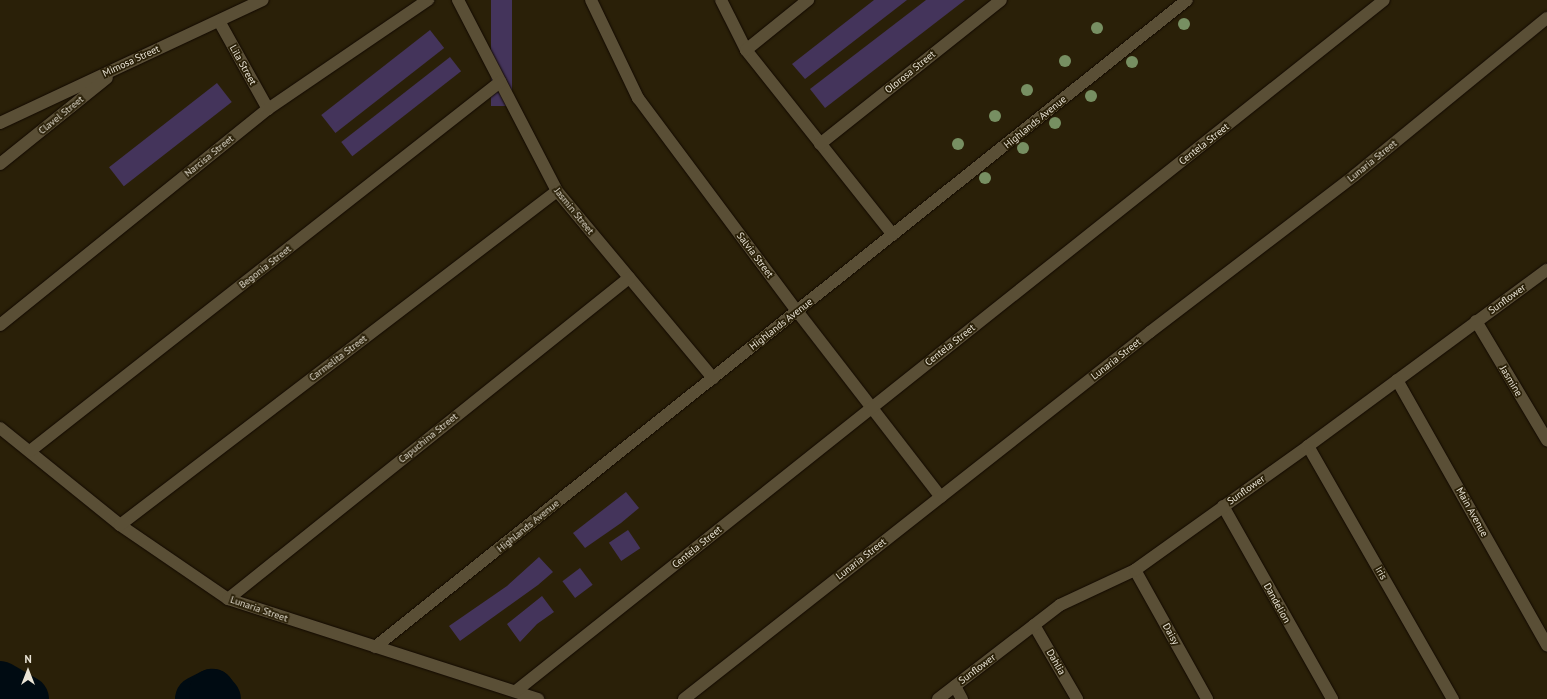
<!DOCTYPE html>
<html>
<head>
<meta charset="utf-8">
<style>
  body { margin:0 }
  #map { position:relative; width:1547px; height:699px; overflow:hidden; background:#2a2008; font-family:"PT Sans",sans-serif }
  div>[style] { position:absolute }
  .river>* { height:46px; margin:-23px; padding:0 23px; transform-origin:23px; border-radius:23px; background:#000b12 }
  .building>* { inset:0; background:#44345b; transform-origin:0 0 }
  .roads { filter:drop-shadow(0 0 1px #120900) drop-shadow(0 0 1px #120900) }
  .minor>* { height:12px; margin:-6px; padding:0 6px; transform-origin:6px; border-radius:6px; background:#5a4f36 }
  .trees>* { width:12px; height:12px; margin:-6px; border-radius:50%; background:#778f62 }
  span { translate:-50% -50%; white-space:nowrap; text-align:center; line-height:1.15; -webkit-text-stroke:3.5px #2a2008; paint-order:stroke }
  .street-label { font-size:10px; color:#eae4d6 }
  .north { position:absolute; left:8px; top:651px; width:40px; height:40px; -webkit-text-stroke:3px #2a2008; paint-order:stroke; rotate:0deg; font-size:11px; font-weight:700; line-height:16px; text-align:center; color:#eae4d6 }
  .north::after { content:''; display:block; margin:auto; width:14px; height:18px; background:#eae4d6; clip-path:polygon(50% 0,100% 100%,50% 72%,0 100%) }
</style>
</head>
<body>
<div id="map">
  <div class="river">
    <div style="left:0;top:684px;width:30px;rotate:30deg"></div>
    <div style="left:198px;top:699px;width:16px;rotate:-27deg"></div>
    <div style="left:212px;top:692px;width:9px;rotate:49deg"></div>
  </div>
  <div class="building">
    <div style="left:491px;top:0;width:21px;height:106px"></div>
    <div style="clip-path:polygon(874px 0,907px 0,805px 79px,792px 64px)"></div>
    <div style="clip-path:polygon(926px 0,965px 0,825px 108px,810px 89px)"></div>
    <div style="left:430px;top:30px;width:23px;height:138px;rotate:52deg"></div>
    <div style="left:450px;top:57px;width:18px;height:138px;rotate:52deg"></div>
    <div style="left:217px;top:83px;width:24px;height:137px;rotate:52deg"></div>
    <div style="clip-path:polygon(626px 492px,639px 508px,621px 523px,585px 548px,573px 533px)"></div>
    <div style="left:628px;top:530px;width:22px;height:23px;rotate:56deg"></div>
    <div style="clip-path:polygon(539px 557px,553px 572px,538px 585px,460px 641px,449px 626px,507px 586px)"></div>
    <div style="left:580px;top:568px;width:21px;height:22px;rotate:53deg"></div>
    <div style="clip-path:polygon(542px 596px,554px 612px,537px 624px,520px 642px,507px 624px)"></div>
  </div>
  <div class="roads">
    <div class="minor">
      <div style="left:458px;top:0;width:215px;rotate:62.6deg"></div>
      <div style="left:557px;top:191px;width:244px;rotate:50.2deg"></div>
      <div style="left:591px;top:0;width:109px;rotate:64.4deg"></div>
      <div style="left:638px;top:98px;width:266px;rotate:53.3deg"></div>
      <div style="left:797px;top:311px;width:235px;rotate:52.3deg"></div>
      <div style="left:721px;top:0;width:56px;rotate:63.4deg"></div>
      <div style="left:746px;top:50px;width:236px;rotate:51.5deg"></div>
      <div style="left:219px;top:21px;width:101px;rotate:60.9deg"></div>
      <div style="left:746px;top:50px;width:80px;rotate:-38.9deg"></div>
      <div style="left:0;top:123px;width:290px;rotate:-25.1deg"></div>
      <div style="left:820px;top:144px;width:231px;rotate:-38.5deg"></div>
      <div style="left:0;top:164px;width:137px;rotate:-38.8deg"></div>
      <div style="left:1476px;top:321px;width:139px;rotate:59.2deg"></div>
      <div style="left:0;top:325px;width:344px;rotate:-38.9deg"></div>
      <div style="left:268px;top:109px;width:194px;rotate:-34.3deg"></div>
      <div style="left:1397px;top:380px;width:305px;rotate:60.5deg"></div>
      <div style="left:0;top:428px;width:154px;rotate:38.9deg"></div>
      <div style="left:120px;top:525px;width:131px;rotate:34.4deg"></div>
      <div style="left:228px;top:599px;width:326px;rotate:17.9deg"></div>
      <div style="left:1308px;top:446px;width:292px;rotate:60.2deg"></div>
      <div style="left:30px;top:451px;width:598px;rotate:-38.14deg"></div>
      <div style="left:1223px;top:506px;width:222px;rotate:60.5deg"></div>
      <div style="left:120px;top:525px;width:550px;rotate:-37.39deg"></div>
      <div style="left:1135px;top:570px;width:148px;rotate:60.8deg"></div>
      <div style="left:228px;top:599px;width:514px;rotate:-38.68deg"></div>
      <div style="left:1034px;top:625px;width:86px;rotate:59.8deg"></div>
      <div style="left:375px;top:647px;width:1038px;rotate:-38.55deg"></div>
      <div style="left:955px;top:686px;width:15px;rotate:62deg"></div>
      <div style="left:516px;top:691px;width:1109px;rotate:-38.52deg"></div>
      <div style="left:684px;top:699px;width:593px;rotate:-38.22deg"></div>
      <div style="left:1150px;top:332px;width:258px;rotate:-37.4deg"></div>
      <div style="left:1355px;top:175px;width:248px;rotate:-39.3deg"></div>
      <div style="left:938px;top:699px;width:154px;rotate:-37.6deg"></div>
      <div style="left:1060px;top:605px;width:83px;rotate:-25deg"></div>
      <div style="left:1135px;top:570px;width:213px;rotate:-35.6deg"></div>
      <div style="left:1308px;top:446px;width:297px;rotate:-36.4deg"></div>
    </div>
  </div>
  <div class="trees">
    <div style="left:1184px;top:24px"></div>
    <div style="left:1097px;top:28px"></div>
    <div style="left:1065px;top:61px"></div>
    <div style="left:1132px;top:62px"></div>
    <div style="left:1027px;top:90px"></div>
    <div style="left:1091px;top:96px"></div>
    <div style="left:995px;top:116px"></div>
    <div style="left:1055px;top:123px"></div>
    <div style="left:958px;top:144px"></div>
    <div style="left:1023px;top:148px"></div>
    <div style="left:985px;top:178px"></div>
  </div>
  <div class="street-label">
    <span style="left:131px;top:61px;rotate:-25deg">Mimosa Street</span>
    <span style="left:243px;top:65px;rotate:61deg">Lila Street</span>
    <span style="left:910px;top:72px;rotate:-39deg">Olorosa Street</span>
    <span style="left:61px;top:115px;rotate:-39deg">Clavel Street</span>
    <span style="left:1035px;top:122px;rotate:-39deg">Highlands Avenue</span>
    <span style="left:1204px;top:144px;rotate:-38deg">Centela Street</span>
    <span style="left:209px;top:156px;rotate:-39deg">Narcisa Street</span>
    <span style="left:1372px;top:161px;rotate:-39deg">Lunaria Street</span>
    <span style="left:574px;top:211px;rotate:51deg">Jasmin Street</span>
    <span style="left:755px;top:255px;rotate:53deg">Salvia Street</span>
    <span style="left:265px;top:267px;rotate:-38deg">Begonia Street</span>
    <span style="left:1507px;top:299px;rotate:-36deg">Sunflower</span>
    <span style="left:781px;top:324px;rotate:-38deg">Highlands Avenue</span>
    <span style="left:950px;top:345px;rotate:-38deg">Centela Street</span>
    <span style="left:338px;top:358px;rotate:-37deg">Carmelita Street</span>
    <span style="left:1116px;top:359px;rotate:-38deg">Lunaria Street</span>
    <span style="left:1511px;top:381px;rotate:59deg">Jasmine</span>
    <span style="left:428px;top:438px;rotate:-39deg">Capuchina Street</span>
    <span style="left:1246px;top:490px;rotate:-35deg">Sunflower</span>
    <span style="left:1472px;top:512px;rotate:61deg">Main Avenue</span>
    <span style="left:528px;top:526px;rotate:-39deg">Highlands Avenue</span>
    <span style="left:697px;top:547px;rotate:-39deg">Centela Street</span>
    <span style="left:861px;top:559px;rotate:-38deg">Lunaria Street</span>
    <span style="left:1381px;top:573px;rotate:60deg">Iris</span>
    <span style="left:1277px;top:603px;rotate:61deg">Dandelion</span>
    <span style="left:259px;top:609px;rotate:19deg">Lunaria Street</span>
    <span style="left:1171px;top:634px;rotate:61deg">Daisy</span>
    <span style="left:1056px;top:662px;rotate:60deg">Dahlia</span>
    <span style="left:977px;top:669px;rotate:-37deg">Sunflower</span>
  </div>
  <div class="north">N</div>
</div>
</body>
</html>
